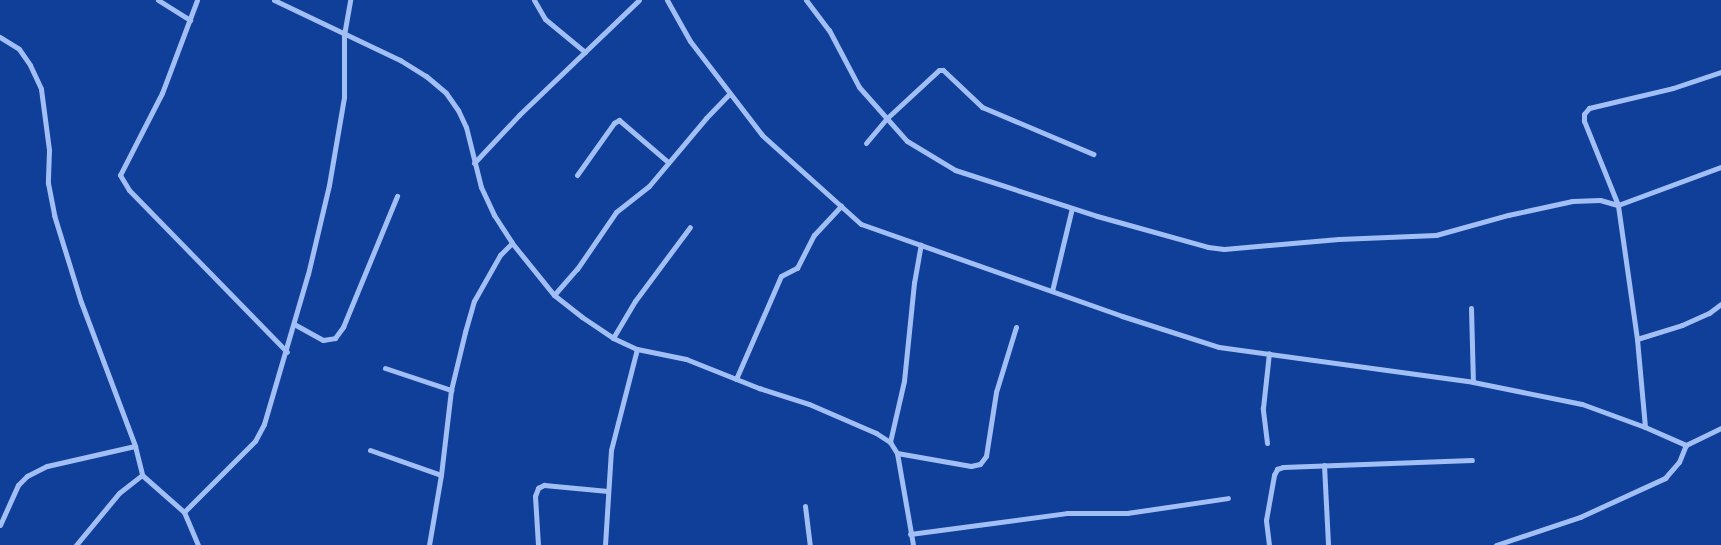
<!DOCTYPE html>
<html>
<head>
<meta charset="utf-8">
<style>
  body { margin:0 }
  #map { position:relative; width:1721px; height:545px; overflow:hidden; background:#103f99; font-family:"Asap Condensed",sans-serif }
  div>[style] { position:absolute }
  .street>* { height:5px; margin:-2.5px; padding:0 2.5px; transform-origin:2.5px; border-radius:2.5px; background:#a1bff5 }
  span { translate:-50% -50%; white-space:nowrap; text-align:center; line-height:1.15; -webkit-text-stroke:4px #103f99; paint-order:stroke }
</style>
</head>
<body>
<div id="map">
  <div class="street">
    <div style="left:158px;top:0;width:38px;rotate:32deg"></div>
    <div style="left:197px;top:0;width:99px;rotate:110.6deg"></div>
    <div style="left:162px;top:93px;width:92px;rotate:117.1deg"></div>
    <div style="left:120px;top:175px;width:17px;rotate:59deg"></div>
    <div style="left:129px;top:190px;width:226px;rotate:45.7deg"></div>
    <div style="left:274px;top:0;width:140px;rotate:25.5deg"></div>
    <div style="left:400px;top:60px;width:31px;rotate:32deg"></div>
    <div style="left:426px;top:76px;width:26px;rotate:40deg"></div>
    <div style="left:446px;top:93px;width:21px;rotate:55deg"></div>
    <div style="left:458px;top:110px;width:19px;rotate:65deg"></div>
    <div style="left:466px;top:127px;width:62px;rotate:76deg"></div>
    <div style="left:481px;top:187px;width:31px;rotate:65deg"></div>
    <div style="left:494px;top:215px;width:33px;rotate:57deg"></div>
    <div style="left:512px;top:243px;width:67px;rotate:51.1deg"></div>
    <div style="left:554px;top:295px;width:36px;rotate:38deg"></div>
    <div style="left:582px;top:317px;width:37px;rotate:34deg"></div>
    <div style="left:613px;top:338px;width:26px;rotate:25deg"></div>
    <div style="left:637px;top:349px;width:50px;rotate:11.5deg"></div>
    <div style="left:686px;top:359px;width:79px;rotate:21.7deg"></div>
    <div style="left:759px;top:388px;width:52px;rotate:17.7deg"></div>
    <div style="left:809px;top:404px;width:73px;rotate:23.4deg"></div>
    <div style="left:876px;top:433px;width:17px;rotate:33deg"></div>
    <div style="left:890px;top:442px;width:13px;rotate:58deg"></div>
    <div style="left:897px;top:453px;width:93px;rotate:80.1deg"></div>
    <div style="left:534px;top:0;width:22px;rotate:60deg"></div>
    <div style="left:545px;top:19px;width:52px;rotate:39.5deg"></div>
    <div style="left:667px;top:0;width:47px;rotate:60.7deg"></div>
    <div style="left:690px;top:41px;width:118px;rotate:52.5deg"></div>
    <div style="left:762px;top:135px;width:133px;rotate:42deg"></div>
    <div style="left:861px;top:224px;width:277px;rotate:19.4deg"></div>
    <div style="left:1122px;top:316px;width:102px;rotate:17.7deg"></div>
    <div style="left:1219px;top:347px;width:256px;rotate:7.8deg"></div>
    <div style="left:1473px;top:382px;width:111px;rotate:11.4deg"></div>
    <div style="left:1582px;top:404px;width:67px;rotate:20.1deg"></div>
    <div style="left:1645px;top:427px;width:45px;rotate:23.7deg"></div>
    <div style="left:806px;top:0;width:38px;rotate:53deg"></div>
    <div style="left:829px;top:30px;width:64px;rotate:62.2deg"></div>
    <div style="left:859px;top:87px;width:72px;rotate:48.4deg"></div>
    <div style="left:907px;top:141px;width:56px;rotate:31.1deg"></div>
    <div style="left:955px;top:170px;width:149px;rotate:17.9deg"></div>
    <div style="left:1097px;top:216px;width:115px;rotate:15.6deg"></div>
    <div style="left:1208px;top:247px;width:16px;rotate:7deg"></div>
    <div style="left:1224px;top:249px;width:115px;rotate:-5deg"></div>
    <div style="left:1339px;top:239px;width:97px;rotate:-2.4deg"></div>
    <div style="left:1436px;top:235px;width:75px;rotate:-15.5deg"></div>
    <div style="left:1508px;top:215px;width:66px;rotate:-12.3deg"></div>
    <div style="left:1572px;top:201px;width:28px;rotate:-2deg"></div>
    <div style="left:1600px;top:200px;width:19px;rotate:16deg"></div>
    <div style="left:1618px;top:205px;width:110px;rotate:-20.3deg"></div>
    <div style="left:0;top:37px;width:22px;rotate:32deg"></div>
    <div style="left:19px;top:49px;width:19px;rotate:55deg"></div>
    <div style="left:30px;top:65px;width:26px;rotate:65deg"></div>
    <div style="left:41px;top:89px;width:62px;rotate:82.5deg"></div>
    <div style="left:49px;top:150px;width:33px;rotate:92deg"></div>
    <div style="left:48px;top:183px;width:33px;rotate:79deg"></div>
    <div style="left:54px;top:215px;width:91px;rotate:72.8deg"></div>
    <div style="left:81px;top:302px;width:154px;rotate:69.4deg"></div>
    <div style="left:135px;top:446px;width:30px;rotate:76deg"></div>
    <div style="left:142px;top:475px;width:56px;rotate:41.4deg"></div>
    <div style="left:184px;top:512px;width:36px;rotate:67deg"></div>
    <div style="left:866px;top:143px;width:31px;rotate:-50deg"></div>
    <div style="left:886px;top:119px;width:72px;rotate:-42.8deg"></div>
    <div style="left:939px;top:70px;width:4px"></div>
    <div style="left:943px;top:70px;width:54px;rotate:43.5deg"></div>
    <div style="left:982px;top:107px;width:121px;rotate:22.9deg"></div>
    <div style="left:474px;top:163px;width:66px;rotate:-46.8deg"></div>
    <div style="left:519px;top:115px;width:166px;rotate:-43.8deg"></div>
    <div style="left:577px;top:175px;width:64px;rotate:-54.6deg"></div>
    <div style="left:614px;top:123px;width:6px;rotate:-31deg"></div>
    <div style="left:619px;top:120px;width:65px;rotate:40.6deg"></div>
    <div style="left:1052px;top:291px;width:85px;rotate:-76.5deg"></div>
    <div style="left:554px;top:295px;width:35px;rotate:-49deg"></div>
    <div style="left:577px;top:269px;width:69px;rotate:-55.6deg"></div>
    <div style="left:616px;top:212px;width:42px;rotate:-38.2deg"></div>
    <div style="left:649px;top:186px;width:89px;rotate:-50deg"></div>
    <div style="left:706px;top:118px;width:33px;rotate:-46deg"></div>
    <div style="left:1471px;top:308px;width:74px;rotate:88.5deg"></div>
    <div style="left:294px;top:324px;width:33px;rotate:29deg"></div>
    <div style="left:323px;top:340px;width:12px;rotate:-9deg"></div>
    <div style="left:335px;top:338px;width:14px;rotate:-54deg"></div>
    <div style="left:343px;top:327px;width:142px;rotate:-67.6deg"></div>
    <div style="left:613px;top:338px;width:43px;rotate:-59.3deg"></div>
    <div style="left:635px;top:301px;width:92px;rotate:-53.4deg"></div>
    <div style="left:1637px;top:339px;width:47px;rotate:-17.3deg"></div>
    <div style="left:1682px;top:325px;width:30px;rotate:-24deg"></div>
    <div style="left:1709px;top:313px;width:15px;rotate:-37deg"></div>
    <div style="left:385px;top:368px;width:70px;rotate:18.4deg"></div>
    <div style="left:736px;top:379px;width:112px;rotate:-66.4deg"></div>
    <div style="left:781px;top:276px;width:18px;rotate:-27deg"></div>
    <div style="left:797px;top:268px;width:37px;rotate:-63deg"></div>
    <div style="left:814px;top:235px;width:40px;rotate:-47deg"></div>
    <div style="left:1645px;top:427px;width:88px;rotate:-95.2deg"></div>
    <div style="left:1637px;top:339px;width:135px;rotate:-98.1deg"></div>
    <div style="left:1618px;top:205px;width:91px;rotate:-112deg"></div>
    <div style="left:1584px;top:121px;width:7px;rotate:-90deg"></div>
    <div style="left:1584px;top:114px;width:8px;rotate:-50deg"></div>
    <div style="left:1589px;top:108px;width:86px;rotate:-13.4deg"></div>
    <div style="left:1673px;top:88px;width:51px;rotate:-18.4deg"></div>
    <div style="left:890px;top:442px;width:63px;rotate:-77.1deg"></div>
    <div style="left:904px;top:381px;width:99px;rotate:-84.2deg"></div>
    <div style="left:914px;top:283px;width:39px;rotate:-80deg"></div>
    <div style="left:1267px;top:443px;width:35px;rotate:-97deg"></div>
    <div style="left:1263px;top:408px;width:55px;rotate:-83.8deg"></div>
    <div style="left:370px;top:450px;width:75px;rotate:19.4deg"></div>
    <div style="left:897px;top:453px;width:75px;rotate:10deg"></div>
    <div style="left:971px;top:466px;width:9px;rotate:-13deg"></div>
    <div style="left:980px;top:464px;width:10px;rotate:-53deg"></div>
    <div style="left:986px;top:456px;width:65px;rotate:-81.1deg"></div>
    <div style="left:996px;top:392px;width:68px;rotate:-72.9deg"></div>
    <div style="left:1324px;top:465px;width:80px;rotate:87.1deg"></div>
    <div style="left:805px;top:506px;width:39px;rotate:83deg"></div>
    <div style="left:184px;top:512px;width:100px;rotate:-45deg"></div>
    <div style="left:255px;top:441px;width:19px;rotate:-62deg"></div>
    <div style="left:264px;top:424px;width:156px;rotate:-73.7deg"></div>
    <div style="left:308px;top:274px;width:91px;rotate:-76.7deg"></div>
    <div style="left:329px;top:185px;width:89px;rotate:-80.3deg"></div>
    <div style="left:344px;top:97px;width:62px;rotate:-90deg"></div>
    <div style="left:344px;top:35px;width:36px;rotate:-80deg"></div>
    <div style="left:0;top:525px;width:44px;rotate:-65.8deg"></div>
    <div style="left:18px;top:485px;width:13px;rotate:-45deg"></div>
    <div style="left:27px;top:476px;width:22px;rotate:-27deg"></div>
    <div style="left:47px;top:466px;width:90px;rotate:-12.8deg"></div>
    <div style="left:910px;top:534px;width:158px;rotate:-7.6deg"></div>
    <div style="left:1067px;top:513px;width:60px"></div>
    <div style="left:1127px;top:513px;width:102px;rotate:-8.4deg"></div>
    <div style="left:76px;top:545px;width:67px;rotate:-50.4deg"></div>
    <div style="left:119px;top:493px;width:29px;rotate:-38deg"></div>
    <div style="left:429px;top:545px;width:71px;rotate:-80.3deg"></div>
    <div style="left:441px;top:475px;width:86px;rotate:-83.3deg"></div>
    <div style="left:451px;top:390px;width:60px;rotate:-76.4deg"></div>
    <div style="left:465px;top:332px;width:32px;rotate:-74deg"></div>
    <div style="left:474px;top:301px;width:53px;rotate:-60.5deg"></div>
    <div style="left:500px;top:255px;width:17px;rotate:-45deg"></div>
    <div style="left:538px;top:545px;width:49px;rotate:-93.5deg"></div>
    <div style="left:535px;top:496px;width:9px;rotate:-69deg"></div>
    <div style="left:538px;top:488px;width:7px;rotate:-27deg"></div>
    <div style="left:544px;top:485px;width:64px;rotate:5.4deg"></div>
    <div style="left:605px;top:545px;width:95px;rotate:-86.4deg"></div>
    <div style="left:611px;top:450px;width:104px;rotate:-75.6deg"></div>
    <div style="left:1269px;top:545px;width:25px;rotate:-97deg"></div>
    <div style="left:1266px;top:520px;width:46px;rotate:-79.9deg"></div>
    <div style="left:1274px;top:475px;width:7px;rotate:-63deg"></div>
    <div style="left:1277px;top:469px;width:6px;rotate:-18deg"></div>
    <div style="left:1283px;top:467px;width:189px;rotate:-2.1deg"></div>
    <div style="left:1496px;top:545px;width:89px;rotate:-18.4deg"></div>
    <div style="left:1580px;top:517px;width:94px;rotate:-24.6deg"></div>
    <div style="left:1665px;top:478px;width:21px;rotate:-49deg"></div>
    <div style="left:1679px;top:462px;width:18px;rotate:-68deg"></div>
    <div style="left:1686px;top:445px;width:39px;rotate:-26deg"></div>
  </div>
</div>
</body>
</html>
